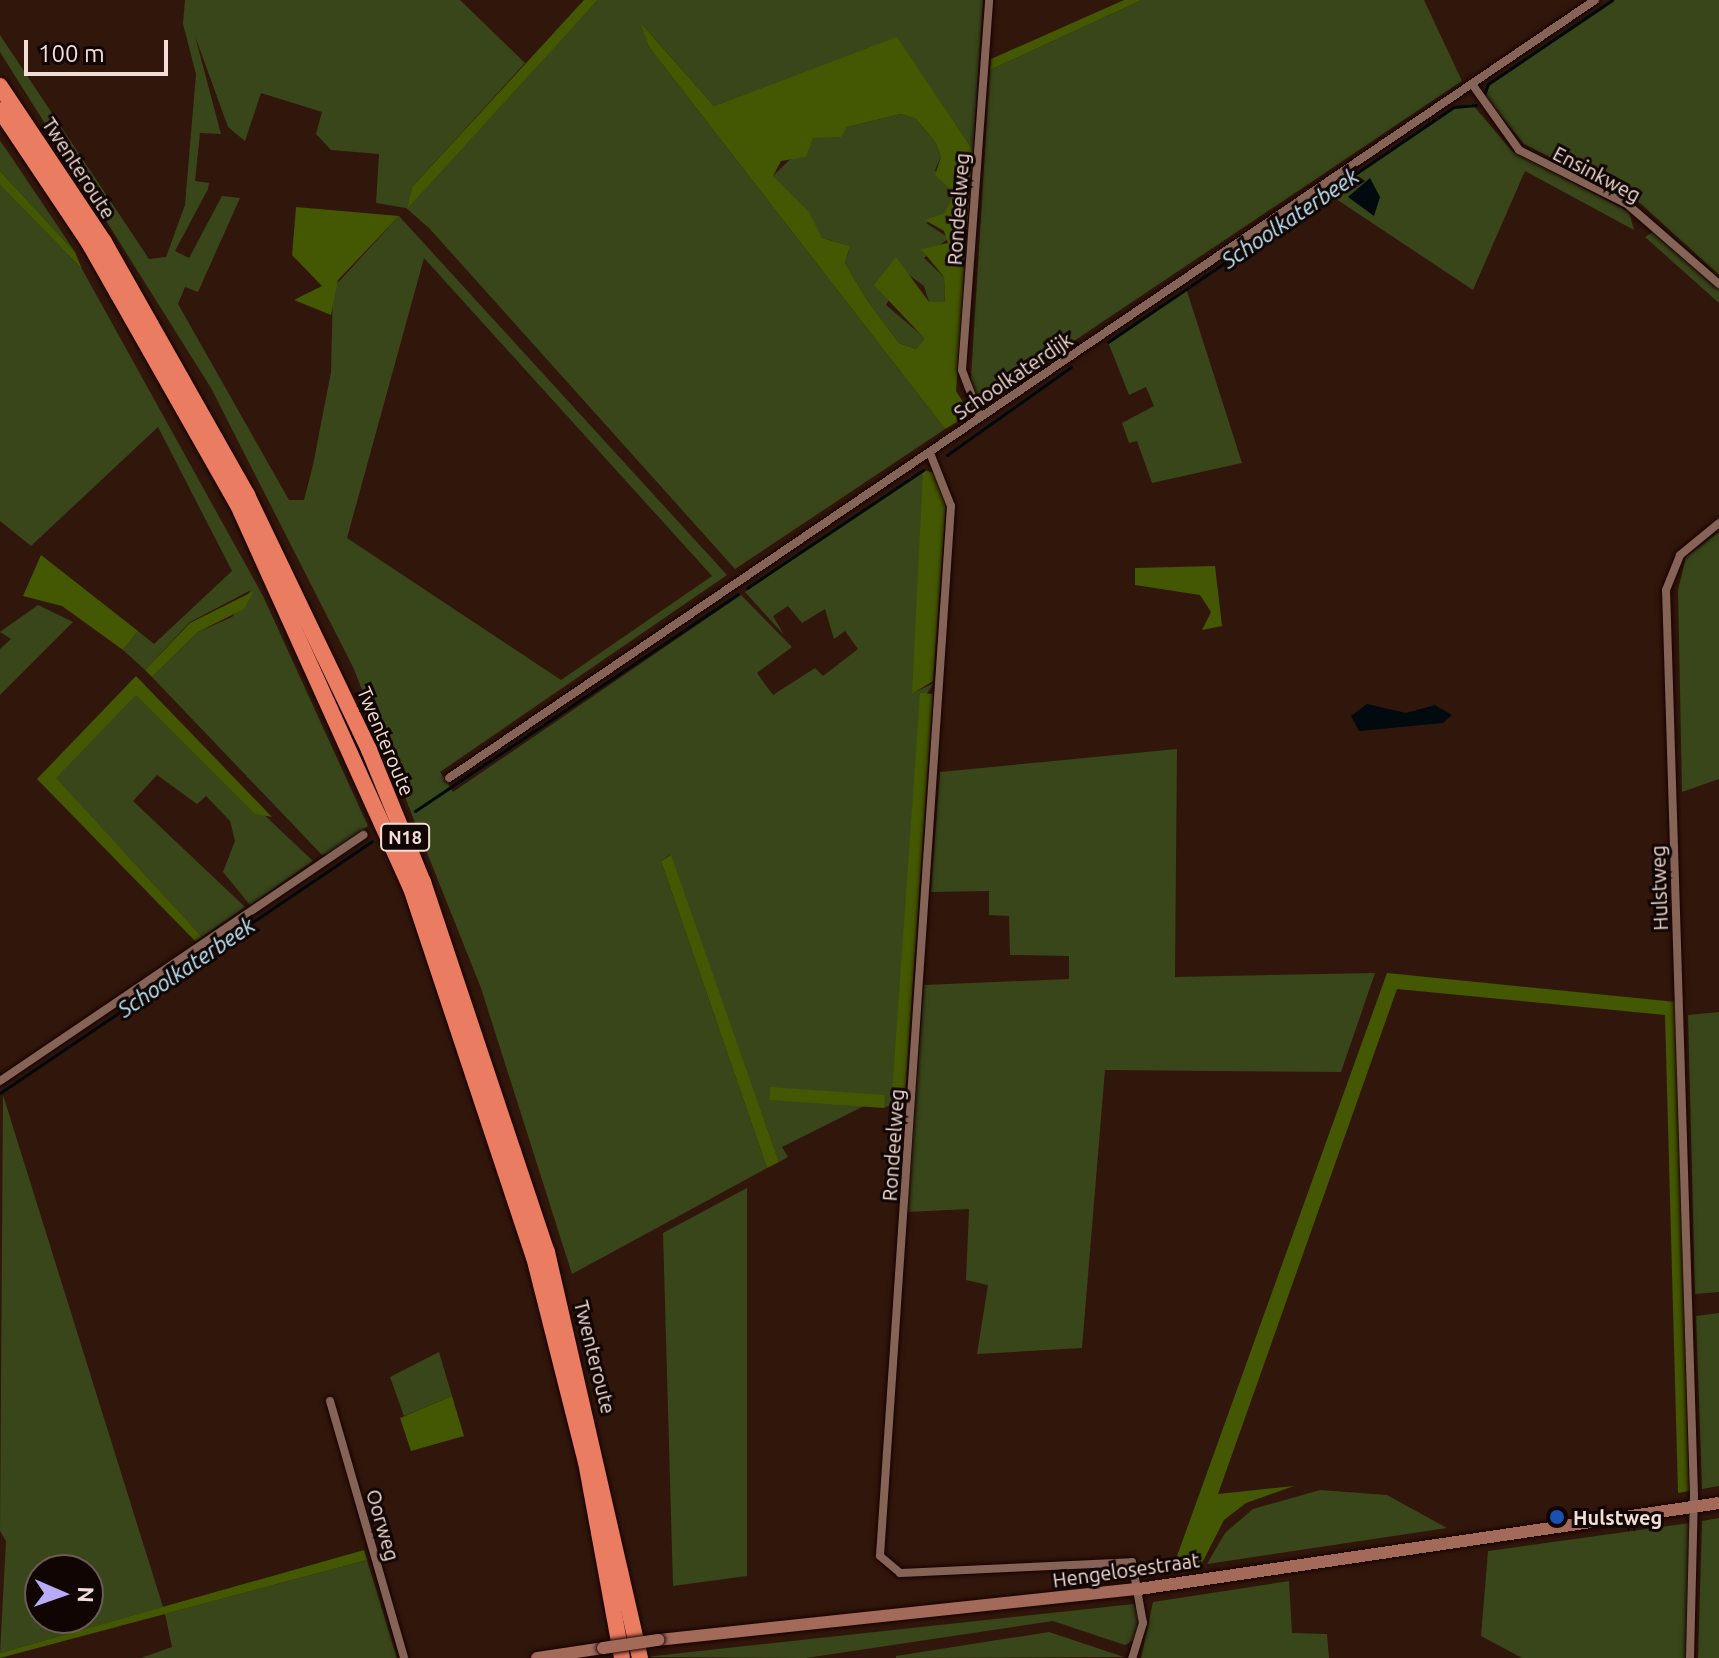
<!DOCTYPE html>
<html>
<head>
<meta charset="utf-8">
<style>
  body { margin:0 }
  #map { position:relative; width:1719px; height:1658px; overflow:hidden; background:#31160b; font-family:Ubuntu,sans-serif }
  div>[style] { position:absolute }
  .green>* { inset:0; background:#39461a }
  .forest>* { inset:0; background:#445702; transform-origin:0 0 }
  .water>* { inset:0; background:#010a0e }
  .stream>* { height:3px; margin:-1.5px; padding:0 1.5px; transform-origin:1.5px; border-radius:1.5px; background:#010a0e }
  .roads { filter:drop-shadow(0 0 2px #170200) drop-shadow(0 0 2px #170200) }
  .street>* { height:8px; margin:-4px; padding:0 4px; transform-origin:4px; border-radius:4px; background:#856357 }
  .secondary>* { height:12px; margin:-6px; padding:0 6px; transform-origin:6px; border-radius:6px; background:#a36a5a }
  .highway>* { height:16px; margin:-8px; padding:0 8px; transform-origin:8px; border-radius:8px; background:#ea7c61 }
  .bridges { filter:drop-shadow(0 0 2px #170200) drop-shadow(0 0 2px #170200) }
  .secondary-bridge>* { height:12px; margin:-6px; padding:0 6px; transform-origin:6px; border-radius:6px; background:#a36a5a }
  .dots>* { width:22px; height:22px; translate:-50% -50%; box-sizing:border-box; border:4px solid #110503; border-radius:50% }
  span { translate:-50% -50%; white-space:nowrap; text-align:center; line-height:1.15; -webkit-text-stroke:6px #110503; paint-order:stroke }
  .shield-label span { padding:2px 6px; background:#110503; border:2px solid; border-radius:6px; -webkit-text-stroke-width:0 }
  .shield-label { font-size:18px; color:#f2ded7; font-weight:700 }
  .street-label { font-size:20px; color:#f2ded7 }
  .poi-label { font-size:20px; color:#f2ded7; font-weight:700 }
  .left { translate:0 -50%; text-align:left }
  .water-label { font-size:22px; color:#bdeafd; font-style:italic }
  .north { position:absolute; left:24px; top:1554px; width:80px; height:80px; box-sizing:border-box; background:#110503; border:2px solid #6b5c58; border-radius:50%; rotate:92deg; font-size:22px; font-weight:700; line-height:32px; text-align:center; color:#f2ded7 }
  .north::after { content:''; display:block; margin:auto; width:28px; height:36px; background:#b8abf7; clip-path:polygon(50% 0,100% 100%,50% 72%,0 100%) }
  .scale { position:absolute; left:24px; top:40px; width:144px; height:36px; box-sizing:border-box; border:4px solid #f2ded7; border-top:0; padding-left:10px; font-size:24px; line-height:28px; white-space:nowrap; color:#f2ded7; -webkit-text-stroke:6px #110503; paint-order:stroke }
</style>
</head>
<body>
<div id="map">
  <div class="green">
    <div style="clip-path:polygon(evenodd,185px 0,460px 0,525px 63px,412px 187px,408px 207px,598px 0,983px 0,973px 150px,897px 38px,714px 106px,641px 23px,649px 47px,945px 429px,735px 569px,429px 228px,406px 208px,376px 203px,379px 154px,331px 150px,316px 134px,322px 112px,261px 93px,245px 141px,228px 127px,195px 36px,221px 134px,200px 133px,195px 181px,209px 183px,208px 189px,175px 251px,189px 258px,222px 196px,240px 198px,198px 292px,185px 287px,178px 304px,289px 500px,304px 500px,313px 465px,331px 372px,333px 288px,399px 216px,727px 575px,440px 772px,453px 792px,741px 595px,792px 647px,757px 673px,773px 695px,815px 668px,823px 676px,858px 649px,845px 631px,834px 639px,825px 609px,802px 623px,788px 606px,773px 616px,784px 635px,745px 592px,923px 470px,928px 482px,913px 693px,934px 683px,922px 701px,892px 1104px,884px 1108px,884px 1096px,782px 1147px,788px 1157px,779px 1162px,670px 855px,661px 861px,767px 1168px,572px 1274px,481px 988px,353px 667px,211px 388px,0 52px,0 35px,149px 259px,166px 257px,185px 205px,196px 74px,183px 24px,185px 0,424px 258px,712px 576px,561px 680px,347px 538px,424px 258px)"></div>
    <div style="clip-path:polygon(1142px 0,1424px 0,1462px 81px,977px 406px,970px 394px,990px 70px)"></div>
    <div style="clip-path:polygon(1612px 0,1719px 0,1719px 275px,1640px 203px,1524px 144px,1484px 95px,1488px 84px)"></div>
    <div style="clip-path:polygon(1472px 104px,1512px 151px,1629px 212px,1634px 230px,1525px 171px,1473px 290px,1327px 193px,1454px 107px)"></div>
    <div style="clip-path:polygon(901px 114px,916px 119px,936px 143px,941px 157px,935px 170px,954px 193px,945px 214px,926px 223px,949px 238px,924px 258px,944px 277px,945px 302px,929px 302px,924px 286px,905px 272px,886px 305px,926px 339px,916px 349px,899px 343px,867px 300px,845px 263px,850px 246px,822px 238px,773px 176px,813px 137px,840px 137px,847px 127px)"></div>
    <div style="clip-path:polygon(0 141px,6px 149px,75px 252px,0 171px)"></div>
    <div style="clip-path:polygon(0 185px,82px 269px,263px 596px,368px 826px,333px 852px,322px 855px,152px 677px,198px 632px,232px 617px,251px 590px,190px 622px,145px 670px,123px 650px,138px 631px,154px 644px,232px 571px,158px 427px,31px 546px,0 521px)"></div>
    <div style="clip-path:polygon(1653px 232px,1719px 289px,1719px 303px,1645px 237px)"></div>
    <div style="clip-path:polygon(1186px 288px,1242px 463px,1152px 483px,1137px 441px,1129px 443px,1122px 423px,1154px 406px,1146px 387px,1129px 395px,1108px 342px)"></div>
    <div style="clip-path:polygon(1719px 532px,1719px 779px,1682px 792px,1678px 590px,1686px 557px)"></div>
    <div style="clip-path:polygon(38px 605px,73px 622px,0 695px,0 649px,11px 639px,0 632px)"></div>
    <div style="clip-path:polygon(136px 694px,313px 861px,250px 905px,223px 872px,235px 841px,230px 821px,206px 796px,197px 804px,157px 775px,133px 801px,245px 907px,202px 937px,55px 778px)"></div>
    <div style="clip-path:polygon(1177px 749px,1175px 977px,1375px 973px,1341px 1072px,1105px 1070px,1082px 1348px,977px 1354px,988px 1285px,966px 1280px,969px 1209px,907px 1212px,924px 985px,1069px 979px,1069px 956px,1010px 955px,1009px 916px,989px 915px,989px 891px,931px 892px,940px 772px)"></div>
    <div style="clip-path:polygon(1719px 1012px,1719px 1292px,1695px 1294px,1688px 1015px)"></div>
    <div style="clip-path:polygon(evenodd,3px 1095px,163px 1607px,0 1653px,6px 1541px,0 1531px,3px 1095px,40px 1570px,88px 1570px,88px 1618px,40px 1618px,40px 1570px)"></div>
    <div style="clip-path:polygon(747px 1188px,747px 1576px,673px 1586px,663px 1233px)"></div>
    <div style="clip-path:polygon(1719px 1313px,1719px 1486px,1702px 1489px,1696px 1316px)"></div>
    <div style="clip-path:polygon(439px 1352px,452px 1396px,404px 1416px,390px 1377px)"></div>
    <div style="clip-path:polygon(1320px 1490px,1387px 1495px,1447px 1528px,1207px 1564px,1225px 1533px,1253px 1509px)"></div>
    <div style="clip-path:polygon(1719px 1518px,1719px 1658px,1698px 1658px,1702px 1521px)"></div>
    <div style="clip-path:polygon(1690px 1523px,1688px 1658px,1522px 1658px,1481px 1636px,1488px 1551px)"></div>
    <div style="clip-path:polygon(367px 1560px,397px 1658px,141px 1658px,172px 1647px,165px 1614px)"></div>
    <div style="clip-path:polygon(1289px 1581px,1292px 1633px,1327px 1634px,1329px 1658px,1141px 1658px,1153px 1602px)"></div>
    <div style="clip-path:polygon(1134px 1604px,1141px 1618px,1136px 1639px,1125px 1645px,1053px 1621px,806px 1658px,645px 1657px)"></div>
    <div style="clip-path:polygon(1049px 1632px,1124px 1657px,896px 1658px,896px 1656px)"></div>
  </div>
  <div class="forest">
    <div style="clip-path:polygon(584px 0,598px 0,407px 209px,412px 187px)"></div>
    <div style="clip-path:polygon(1124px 0,1142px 0,990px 70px,991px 59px)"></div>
    <div style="clip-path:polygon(evenodd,640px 22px,714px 106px,897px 37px,973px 150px,956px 391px,971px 414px,945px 429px,649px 47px,640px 22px,901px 114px,916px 119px,936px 143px,941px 157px,935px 175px,954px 193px,945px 213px,925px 220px,944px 231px,948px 243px,921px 249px,944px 277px,945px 302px,929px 302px,896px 257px,874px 285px,925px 339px,916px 349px,899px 343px,867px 300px,845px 263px,850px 246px,822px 238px,809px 212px,773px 176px,781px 161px,806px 157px,813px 138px,841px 137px,847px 127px,901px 114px)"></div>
    <div style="clip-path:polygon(0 171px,75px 252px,82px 269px,0 185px)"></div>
    <div style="clip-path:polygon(296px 207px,399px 216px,338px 280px,331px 315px,294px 300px,322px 286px,292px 255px)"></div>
    <div style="clip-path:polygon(923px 470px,935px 473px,946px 501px,933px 681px,912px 694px)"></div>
    <div style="clip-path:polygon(41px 555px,138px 631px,123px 650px,62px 606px,23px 596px)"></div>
    <div style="clip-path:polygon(1215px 566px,1222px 626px,1202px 630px,1211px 612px,1200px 595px,1135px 585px,1135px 568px)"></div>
    <div style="clip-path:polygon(254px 591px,244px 609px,198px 632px,152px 677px,145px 670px,190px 623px)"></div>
    <div style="clip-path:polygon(136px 676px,272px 817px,255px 814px,136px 695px,56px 778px,202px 937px,195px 941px,37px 779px)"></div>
    <div style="left:933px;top:694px;width:405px;height:13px;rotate:94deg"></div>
    <div style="clip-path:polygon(671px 855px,779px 1162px,767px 1168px,661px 861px)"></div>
    <div style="clip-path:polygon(1387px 973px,1676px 1002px,1689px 1491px,1678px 1493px,1665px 1015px,1397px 989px,1218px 1494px,1294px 1486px,1246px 1503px,1224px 1520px,1201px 1565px,1172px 1570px)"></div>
    <div style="left:885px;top:1095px;width:13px;height:115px;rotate:94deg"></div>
    <div style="clip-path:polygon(452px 1396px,464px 1436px,411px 1451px,400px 1418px)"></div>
    <div style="clip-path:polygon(364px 1550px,367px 1560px,0 1658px,0 1653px)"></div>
  </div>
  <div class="water">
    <div style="clip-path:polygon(1370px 178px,1380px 197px,1374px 216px,1348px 197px)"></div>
    <div style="clip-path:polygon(1367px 704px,1406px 713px,1435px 705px,1452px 715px,1443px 723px,1359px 731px,1351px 716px)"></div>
  </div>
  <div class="stream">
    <div style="left:1484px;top:95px;width:12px;rotate:-70deg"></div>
    <div style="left:1488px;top:84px;width:150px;rotate:-34.1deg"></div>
    <div style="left:1108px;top:342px;width:418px;rotate:-34.2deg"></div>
    <div style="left:1454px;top:107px;width:22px;rotate:-5deg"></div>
    <div style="left:947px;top:455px;width:152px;rotate:-35.4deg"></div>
    <div style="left:747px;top:588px;width:212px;rotate:-33.8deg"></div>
    <div style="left:415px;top:811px;width:389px;rotate:-33.9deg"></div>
    <div style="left:0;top:1093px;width:449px;rotate:-34.1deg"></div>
  </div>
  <div class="roads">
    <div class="street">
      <div style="left:1472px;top:84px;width:81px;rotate:54.5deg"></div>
      <div style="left:1519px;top:150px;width:121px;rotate:26.6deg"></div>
      <div style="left:1627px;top:204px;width:122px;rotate:41deg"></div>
      <div style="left:980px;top:417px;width:50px;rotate:-111deg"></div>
      <div style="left:962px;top:370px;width:371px;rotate:-85.8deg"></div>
      <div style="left:930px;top:453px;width:57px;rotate:68.4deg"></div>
      <div style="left:951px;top:506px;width:1052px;rotate:93.87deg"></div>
      <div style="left:880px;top:1556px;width:26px;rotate:40deg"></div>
      <div style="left:900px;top:1573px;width:232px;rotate:-2.7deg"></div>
      <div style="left:1132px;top:1562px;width:62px;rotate:79.8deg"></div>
      <div style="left:1143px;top:1623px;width:37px;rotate:107deg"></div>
      <div style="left:449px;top:778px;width:1385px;rotate:-34.17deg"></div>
      <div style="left:0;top:1081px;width:439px;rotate:-34.1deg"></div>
      <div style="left:330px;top:1401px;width:267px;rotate:73.9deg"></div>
      <div style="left:1690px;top:1658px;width:163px;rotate:-88.6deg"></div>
      <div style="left:1694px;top:1495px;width:905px;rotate:-91.77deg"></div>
      <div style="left:1666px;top:590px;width:38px;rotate:-68deg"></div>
      <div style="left:1680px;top:555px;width:50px;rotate:-39.4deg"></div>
    </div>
    <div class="secondary">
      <div style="left:658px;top:1640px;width:484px;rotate:-6.1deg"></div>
      <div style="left:1139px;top:1589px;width:586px;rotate:-8.43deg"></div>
      <div style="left:537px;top:1658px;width:67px;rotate:-8.6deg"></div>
    </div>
    <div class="highway">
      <div style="left:0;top:86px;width:187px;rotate:56.3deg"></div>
      <div style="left:104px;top:242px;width:291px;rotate:60.5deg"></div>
      <div style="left:247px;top:495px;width:283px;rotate:64.4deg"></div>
      <div style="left:369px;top:750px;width:143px;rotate:67.8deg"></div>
      <div style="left:423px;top:882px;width:390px;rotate:71.5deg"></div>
      <div style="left:547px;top:1252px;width:417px;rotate:77.1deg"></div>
      <div style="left:0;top:110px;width:160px;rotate:56.2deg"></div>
      <div style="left:89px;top:243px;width:299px;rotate:60.4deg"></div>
      <div style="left:237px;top:503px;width:422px;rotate:65.7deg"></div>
      <div style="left:411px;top:888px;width:389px;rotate:71.6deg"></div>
      <div style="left:534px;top:1257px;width:211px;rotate:75.8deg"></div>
      <div style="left:586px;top:1462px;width:199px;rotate:79.6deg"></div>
    </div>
  </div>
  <div class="bridges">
    <div class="secondary-bridge">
      <div style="left:603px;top:1648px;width:56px;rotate:-8.3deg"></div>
    </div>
  </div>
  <div class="dots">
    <div style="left:1557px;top:1517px;background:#1a4fb4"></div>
  </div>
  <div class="shield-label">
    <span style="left:405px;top:837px">N18</span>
  </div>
  <div class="street-label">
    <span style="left:79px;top:168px;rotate:57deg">Twenteroute</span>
    <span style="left:1597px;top:174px;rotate:28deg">Ensinkweg</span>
    <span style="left:958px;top:209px;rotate:-86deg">Rondeelweg</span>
    <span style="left:1013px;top:376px;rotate:-34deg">Schoolkaterdijk</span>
    <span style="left:386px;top:741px;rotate:67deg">Twenteroute</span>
    <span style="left:1659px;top:888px;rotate:-92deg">Hulstweg</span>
    <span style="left:893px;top:1145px;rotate:-86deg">Rondeelweg</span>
    <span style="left:595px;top:1357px;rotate:76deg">Twenteroute</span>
    <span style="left:383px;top:1525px;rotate:74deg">Oorweg</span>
    <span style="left:1126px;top:1570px;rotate:-8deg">Hengelosestraat</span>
  </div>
  <div class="poi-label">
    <span class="left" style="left:1573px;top:1517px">Hulstweg</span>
  </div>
  <div class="water-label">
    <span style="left:1290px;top:218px;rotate:-34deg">Schoolkaterbeek</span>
    <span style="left:186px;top:967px;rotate:-34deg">Schoolkaterbeek</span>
  </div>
  <div class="north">N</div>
  <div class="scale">100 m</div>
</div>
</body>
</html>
